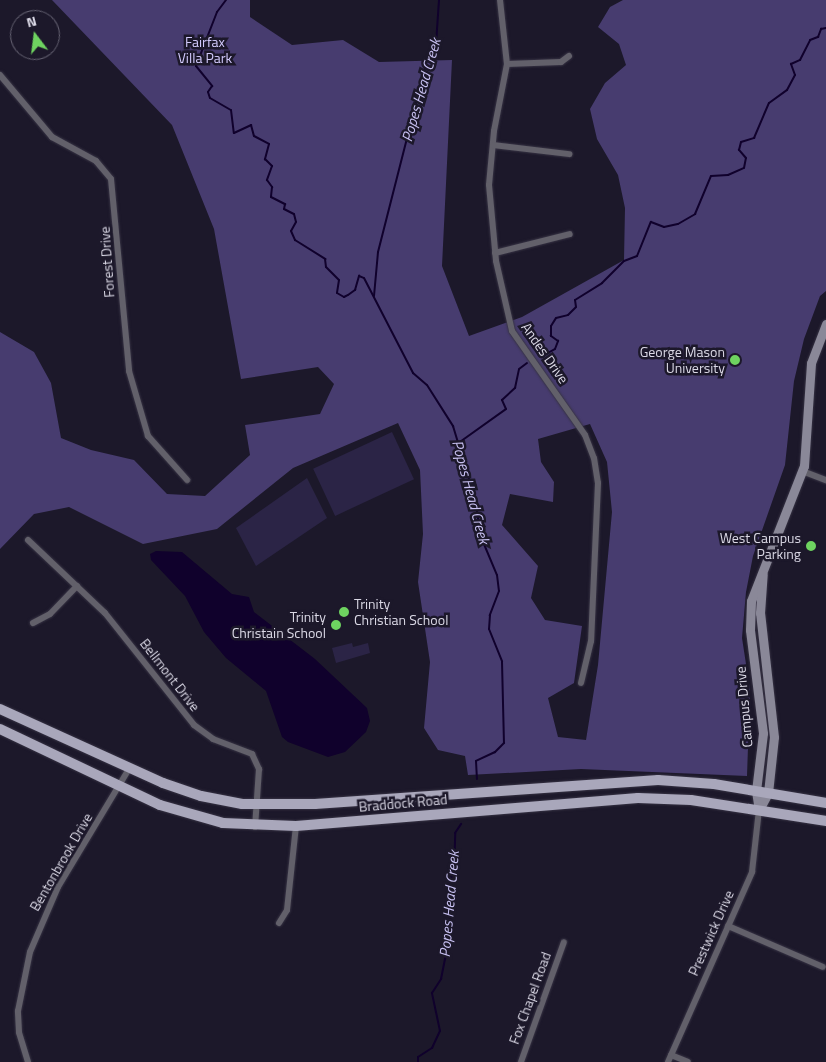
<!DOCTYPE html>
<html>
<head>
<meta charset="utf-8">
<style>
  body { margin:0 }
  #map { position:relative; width:826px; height:1062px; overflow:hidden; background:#1c182a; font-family:"Titillium Web",sans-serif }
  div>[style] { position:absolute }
  .green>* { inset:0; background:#2b2446; transform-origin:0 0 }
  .forest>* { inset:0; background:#473c6f }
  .water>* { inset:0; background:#10012c }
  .stream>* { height:2px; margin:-1px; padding:0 1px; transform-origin:1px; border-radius:1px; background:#10012c }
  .roads { filter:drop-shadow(0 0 1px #373344) drop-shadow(0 0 1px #373344) }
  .street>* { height:6px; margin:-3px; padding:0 3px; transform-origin:3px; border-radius:3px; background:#62606a }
  .secondary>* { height:9px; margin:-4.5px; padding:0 4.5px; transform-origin:4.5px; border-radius:4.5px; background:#8a8898 }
  .primary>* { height:10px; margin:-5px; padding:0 5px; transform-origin:5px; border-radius:5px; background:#a9a7bb }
  .dots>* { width:14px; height:14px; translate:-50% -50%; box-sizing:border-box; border:2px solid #1c182a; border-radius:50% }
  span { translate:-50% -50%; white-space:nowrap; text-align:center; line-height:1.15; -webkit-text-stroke:5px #1c182a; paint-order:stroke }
  .park-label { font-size:14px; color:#d3cbfd }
  .street-label { font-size:14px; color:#dbd9e6 }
  .poi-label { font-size:14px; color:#dbd9e6 }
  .right { translate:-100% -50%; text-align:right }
  .left { translate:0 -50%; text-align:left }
  .water-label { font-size:15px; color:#c8c1f2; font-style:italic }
  .north { position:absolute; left:10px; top:10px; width:50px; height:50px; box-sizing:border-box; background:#1c182a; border:1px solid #686575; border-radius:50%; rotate:345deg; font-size:14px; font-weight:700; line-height:20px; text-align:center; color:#dbd9e6 }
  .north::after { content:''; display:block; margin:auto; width:18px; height:22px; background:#6ed360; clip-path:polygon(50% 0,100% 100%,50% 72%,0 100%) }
</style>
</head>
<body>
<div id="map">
  <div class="green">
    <div style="left:392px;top:432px;width:52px;height:87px;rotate:65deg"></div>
    <div style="clip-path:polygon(307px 478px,327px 518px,256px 566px,236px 528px)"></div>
    <div style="clip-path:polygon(352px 643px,353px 647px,368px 643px,370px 653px,336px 663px,332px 648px)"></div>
  </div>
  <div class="forest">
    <div style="clip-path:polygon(evenodd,52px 0,250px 0,250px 17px,292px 45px,343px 40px,379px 62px,452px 60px,442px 266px,469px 336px,522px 317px,624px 260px,625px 208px,618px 175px,597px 139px,590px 109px,605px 83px,626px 65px,619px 44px,598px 27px,610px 7px,623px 0,826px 0,826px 291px,820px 296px,804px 339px,794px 381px,785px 465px,753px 556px,746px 592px,742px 638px,750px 690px,747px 776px,581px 769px,468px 775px,465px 756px,438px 750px,424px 728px,430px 662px,418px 582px,423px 534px,420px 470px,398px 423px,293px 468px,217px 529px,143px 544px,69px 507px,34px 514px,0 549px,0 332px,34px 352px,51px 383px,61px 438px,91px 450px,134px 460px,167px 494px,205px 496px,250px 455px,245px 425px,320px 414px,334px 384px,318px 367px,241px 379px,214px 229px,172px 125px,52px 0,590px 424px,607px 462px,612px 512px,598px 665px,586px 740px,558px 737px,548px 698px,574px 683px,582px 626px,545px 620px,531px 598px,538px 566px,502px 525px,510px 494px,553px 502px,554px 482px,541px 462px,538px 439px,590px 424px)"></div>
  </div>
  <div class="water">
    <div style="clip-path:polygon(156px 551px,182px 552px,232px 594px,249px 597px,254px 612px,315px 659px,367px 708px,370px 721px,366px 732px,345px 752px,328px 757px,288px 742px,282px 737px,266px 691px,226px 658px,204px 632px,185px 596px,151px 560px,150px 554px)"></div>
  </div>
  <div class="stream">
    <div style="left:226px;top:0;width:15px;rotate:127deg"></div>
    <div style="left:217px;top:12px;width:58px;rotate:111.3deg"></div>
    <div style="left:196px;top:66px;width:26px;rotate:51deg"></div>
    <div style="left:212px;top:86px;width:7px;rotate:124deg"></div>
    <div style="left:208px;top:92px;width:6px;rotate:72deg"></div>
    <div style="left:210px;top:98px;width:24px;rotate:30deg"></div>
    <div style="left:231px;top:110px;width:23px;rotate:83deg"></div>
    <div style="left:234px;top:133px;width:19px;rotate:-25deg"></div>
    <div style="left:251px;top:125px;width:11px;rotate:75deg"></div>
    <div style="left:254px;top:136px;width:17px;rotate:28deg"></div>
    <div style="left:269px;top:144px;width:16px;rotate:105deg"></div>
    <div style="left:265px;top:159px;width:10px;rotate:45deg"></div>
    <div style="left:272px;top:166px;width:15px;rotate:110deg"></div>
    <div style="left:267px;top:180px;width:9px;rotate:54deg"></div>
    <div style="left:272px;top:187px;width:10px;rotate:96deg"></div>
    <div style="left:271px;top:197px;width:16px;rotate:27deg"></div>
    <div style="left:285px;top:204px;width:5px;rotate:101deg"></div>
    <div style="left:284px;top:209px;width:11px;rotate:27deg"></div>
    <div style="left:294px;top:214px;width:8px;rotate:76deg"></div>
    <div style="left:296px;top:222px;width:10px;rotate:119deg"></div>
    <div style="left:291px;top:231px;width:10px;rotate:66deg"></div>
    <div style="left:295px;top:240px;width:36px;rotate:32deg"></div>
    <div style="left:325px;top:259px;width:8px;rotate:83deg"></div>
    <div style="left:326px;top:267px;width:18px;rotate:45deg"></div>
    <div style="left:339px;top:280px;width:13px;rotate:99deg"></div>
    <div style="left:337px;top:293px;width:8px;rotate:30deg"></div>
    <div style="left:344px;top:297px;width:4px;rotate:-27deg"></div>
    <div style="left:348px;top:295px;width:9px;rotate:-36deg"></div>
    <div style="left:355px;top:290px;width:15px;rotate:-74deg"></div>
    <div style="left:359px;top:276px;width:5px;rotate:22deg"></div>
    <div style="left:364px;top:278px;width:107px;rotate:62.7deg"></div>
    <div style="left:413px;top:373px;width:18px;rotate:41deg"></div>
    <div style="left:427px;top:385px;width:49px;rotate:57.6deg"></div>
    <div style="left:453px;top:426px;width:76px;rotate:73.2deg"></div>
    <div style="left:475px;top:499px;width:38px;rotate:81deg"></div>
    <div style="left:481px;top:537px;width:41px;rotate:67.2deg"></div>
    <div style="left:497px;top:575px;width:16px;rotate:83deg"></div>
    <div style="left:499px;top:591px;width:26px;rotate:111deg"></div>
    <div style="left:490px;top:615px;width:14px;rotate:94deg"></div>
    <div style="left:489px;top:629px;width:35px;rotate:68deg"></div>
    <div style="left:502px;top:662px;width:81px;rotate:88.6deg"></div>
    <div style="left:504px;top:743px;width:13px;rotate:135deg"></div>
    <div style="left:495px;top:752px;width:21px;rotate:155deg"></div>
    <div style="left:476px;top:761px;width:18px;rotate:87deg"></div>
    <div style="left:374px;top:296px;width:44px;rotate:-84.8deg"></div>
    <div style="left:378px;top:252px;width:202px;rotate:-75.7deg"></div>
    <div style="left:428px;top:56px;width:14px;rotate:-56deg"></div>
    <div style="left:436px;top:44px;width:44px;rotate:-86.1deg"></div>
    <div style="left:538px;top:354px;width:6px;rotate:-51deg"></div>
    <div style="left:542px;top:349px;width:6px;rotate:51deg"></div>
    <div style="left:546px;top:354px;width:10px;rotate:-29deg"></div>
    <div style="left:555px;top:349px;width:9px;rotate:-69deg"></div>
    <div style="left:558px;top:341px;width:9px;rotate:-144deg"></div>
    <div style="left:551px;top:336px;width:10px;rotate:-90deg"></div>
    <div style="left:551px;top:326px;width:9px;rotate:-58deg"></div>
    <div style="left:556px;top:318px;width:12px;rotate:-14deg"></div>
    <div style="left:568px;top:315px;width:11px;rotate:-45deg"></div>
    <div style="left:576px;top:307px;width:7px;rotate:-98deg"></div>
    <div style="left:575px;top:300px;width:32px;rotate:-32deg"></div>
    <div style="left:602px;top:283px;width:31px;rotate:-45deg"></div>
    <div style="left:624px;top:261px;width:14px;rotate:-21deg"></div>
    <div style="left:637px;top:256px;width:37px;rotate:-68deg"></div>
    <div style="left:651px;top:222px;width:14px;rotate:21deg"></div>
    <div style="left:664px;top:227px;width:14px;rotate:-12deg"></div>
    <div style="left:678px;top:224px;width:20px;rotate:-30deg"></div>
    <div style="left:695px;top:214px;width:41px;rotate:-67.2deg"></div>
    <div style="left:711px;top:176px;width:17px;rotate:-3deg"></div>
    <div style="left:728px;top:175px;width:17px;rotate:-24deg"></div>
    <div style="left:744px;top:168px;width:10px;rotate:-79deg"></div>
    <div style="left:746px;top:158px;width:11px;rotate:-131deg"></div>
    <div style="left:739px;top:150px;width:8px;rotate:-76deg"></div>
    <div style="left:741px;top:142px;width:14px;rotate:-17deg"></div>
    <div style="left:754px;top:138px;width:38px;rotate:-67deg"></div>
    <div style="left:769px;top:103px;width:22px;rotate:-36deg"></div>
    <div style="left:787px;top:90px;width:17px;rotate:-62deg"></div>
    <div style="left:795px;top:75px;width:12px;rotate:-110deg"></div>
    <div style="left:791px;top:64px;width:10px;rotate:-24deg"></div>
    <div style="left:800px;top:60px;width:22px;rotate:-63deg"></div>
    <div style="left:810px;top:40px;width:9px;rotate:-21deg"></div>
    <div style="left:818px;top:37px;width:9px;rotate:-69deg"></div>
    <div style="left:821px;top:29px;width:5px;rotate:-11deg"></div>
    <div style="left:457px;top:444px;width:60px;rotate:-35.5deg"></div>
    <div style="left:506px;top:409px;width:10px;rotate:-114deg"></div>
    <div style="left:502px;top:400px;width:18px;rotate:-43deg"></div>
    <div style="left:515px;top:388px;width:19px;rotate:-78deg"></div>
    <div style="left:519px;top:369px;width:10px;rotate:-37deg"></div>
    <div style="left:418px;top:1062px;width:5px;rotate:-90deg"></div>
    <div style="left:418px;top:1057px;width:17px;rotate:-33deg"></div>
    <div style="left:432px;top:1048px;width:19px;rotate:-65deg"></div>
    <div style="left:440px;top:1031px;width:39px;rotate:-102deg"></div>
    <div style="left:432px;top:993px;width:17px;rotate:-57deg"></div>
    <div style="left:441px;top:979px;width:41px;rotate:-78.7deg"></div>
    <div style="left:449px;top:939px;width:40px;rotate:-85.7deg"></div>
    <div style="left:452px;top:899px;width:13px;rotate:-108deg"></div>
    <div style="left:448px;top:887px;width:18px;rotate:-71deg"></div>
    <div style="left:454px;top:870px;width:37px;rotate:-88deg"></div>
    <div style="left:455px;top:833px;width:11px;rotate:-56deg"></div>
  </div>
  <div class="roads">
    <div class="street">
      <div style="left:500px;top:0;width:64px;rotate:83.8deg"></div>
      <div style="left:507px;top:64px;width:68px;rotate:101deg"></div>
      <div style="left:494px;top:131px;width:54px;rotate:95.3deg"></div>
      <div style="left:489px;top:185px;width:76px;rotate:84.7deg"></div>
      <div style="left:496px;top:261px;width:72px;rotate:77.1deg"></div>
      <div style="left:512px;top:331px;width:127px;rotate:54.9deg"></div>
      <div style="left:585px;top:435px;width:25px;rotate:69deg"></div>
      <div style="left:594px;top:458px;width:25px;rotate:81deg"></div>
      <div style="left:598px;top:483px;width:158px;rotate:92.5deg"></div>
      <div style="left:591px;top:641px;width:43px;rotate:103.4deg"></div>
      <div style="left:507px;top:64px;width:54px;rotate:-2.1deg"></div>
      <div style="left:561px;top:62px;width:10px;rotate:-37deg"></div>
      <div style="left:0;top:75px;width:81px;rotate:50deg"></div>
      <div style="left:52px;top:137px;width:50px;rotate:28.6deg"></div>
      <div style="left:96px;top:161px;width:23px;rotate:50deg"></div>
      <div style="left:111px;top:179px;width:193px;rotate:84.6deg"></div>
      <div style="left:129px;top:371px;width:68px;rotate:73.7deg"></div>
      <div style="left:148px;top:436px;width:59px;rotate:48.4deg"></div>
      <div style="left:493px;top:145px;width:77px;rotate:6.8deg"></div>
      <div style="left:495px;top:253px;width:77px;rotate:-14.2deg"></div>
      <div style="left:802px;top:471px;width:26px;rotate:21deg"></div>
      <div style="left:28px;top:540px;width:106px;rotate:43.5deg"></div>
      <div style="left:105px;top:613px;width:143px;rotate:51.5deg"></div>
      <div style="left:194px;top:725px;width:24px;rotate:36deg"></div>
      <div style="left:213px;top:739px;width:42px;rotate:21deg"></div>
      <div style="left:252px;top:754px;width:17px;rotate:65deg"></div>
      <div style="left:259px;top:769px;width:58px;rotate:93.9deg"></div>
      <div style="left:33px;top:623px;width:19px;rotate:-28deg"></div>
      <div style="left:50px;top:614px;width:39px;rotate:-46deg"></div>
      <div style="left:279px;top:923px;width:15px;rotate:-58deg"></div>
      <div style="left:287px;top:910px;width:84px;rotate:-83.9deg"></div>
      <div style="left:728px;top:926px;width:103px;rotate:23.3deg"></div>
      <div style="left:671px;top:1055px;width:18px;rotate:22deg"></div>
      <div style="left:28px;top:1062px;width:31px;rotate:-107deg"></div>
      <div style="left:19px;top:1032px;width:21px;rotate:-93deg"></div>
      <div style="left:18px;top:1011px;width:60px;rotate:-78.5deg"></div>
      <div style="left:30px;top:952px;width:71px;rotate:-66.7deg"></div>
      <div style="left:58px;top:887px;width:140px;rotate:-59deg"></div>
      <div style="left:521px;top:1062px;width:127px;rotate:-70.3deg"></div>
      <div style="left:668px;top:1062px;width:208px;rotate:-66.1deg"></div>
      <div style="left:752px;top:872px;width:62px;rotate:-83.6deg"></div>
    </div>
    <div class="secondary">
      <div style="left:759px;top:810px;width:19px;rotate:-99deg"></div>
      <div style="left:756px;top:791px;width:58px;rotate:-83.1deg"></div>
      <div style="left:763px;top:733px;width:104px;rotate:-97.2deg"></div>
      <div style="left:750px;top:630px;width:29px;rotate:-88deg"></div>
      <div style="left:751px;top:601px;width:145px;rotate:-68.6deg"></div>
      <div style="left:804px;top:466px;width:103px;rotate:-86.1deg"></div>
      <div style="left:811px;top:363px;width:42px;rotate:-69deg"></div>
      <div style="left:759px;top:810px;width:19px;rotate:-62deg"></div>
      <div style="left:768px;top:793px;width:56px;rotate:-83.9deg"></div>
      <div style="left:774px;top:737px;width:125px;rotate:-96.4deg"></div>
      <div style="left:760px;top:613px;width:39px;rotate:-86deg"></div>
    </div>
    <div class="primary">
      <div style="left:0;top:709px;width:179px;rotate:24.4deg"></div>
      <div style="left:163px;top:783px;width:40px;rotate:18.9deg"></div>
      <div style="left:201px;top:796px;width:42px;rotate:11deg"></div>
      <div style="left:242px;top:804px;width:73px"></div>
      <div style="left:315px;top:804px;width:344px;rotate:-4deg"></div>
      <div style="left:658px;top:780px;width:56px;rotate:4.1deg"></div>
      <div style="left:714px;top:784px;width:114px;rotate:9.6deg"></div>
      <div style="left:0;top:729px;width:177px;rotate:25.4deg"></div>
      <div style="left:160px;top:805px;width:66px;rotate:15.9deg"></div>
      <div style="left:223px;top:823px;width:73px;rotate:2.4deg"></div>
      <div style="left:296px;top:826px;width:343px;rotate:-4.7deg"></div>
      <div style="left:638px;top:798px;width:53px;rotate:2.2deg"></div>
      <div style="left:691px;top:800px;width:137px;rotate:8.8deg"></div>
    </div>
  </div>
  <div class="dots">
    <div style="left:735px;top:360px;background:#6ed360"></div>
    <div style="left:811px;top:546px;background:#6ed360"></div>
    <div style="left:344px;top:612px;background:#6ed360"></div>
    <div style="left:336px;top:625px;background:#6ed360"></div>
  </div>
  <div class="park-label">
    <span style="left:205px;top:50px">Fairfax<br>Villa Park</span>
  </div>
  <div class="street-label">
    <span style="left:107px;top:262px;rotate:-94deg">Forest Drive</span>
    <span style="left:545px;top:353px;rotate:55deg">Andes Drive</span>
    <span style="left:170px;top:675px;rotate:52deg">Bellmont Drive</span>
    <span style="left:744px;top:707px;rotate:-95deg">Campus Drive</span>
    <span style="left:403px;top:803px;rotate:-5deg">Braddock Road</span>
    <span style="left:61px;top:862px;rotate:-60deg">Bentonbrook Drive</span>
    <span style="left:711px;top:933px;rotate:-66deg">Prestwick Drive</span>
    <span style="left:530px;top:998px;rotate:-70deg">Fox Chapel Road</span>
  </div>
  <div class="poi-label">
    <span class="right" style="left:725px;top:360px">George Mason<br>University</span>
    <span class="right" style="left:801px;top:546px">West Campus<br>Parking</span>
    <span class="left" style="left:354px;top:612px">Trinity<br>Christian School</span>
    <span class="right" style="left:326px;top:625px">Trinity<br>Christain School</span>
  </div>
  <div class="water-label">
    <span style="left:421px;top:90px;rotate:-74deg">Popes Head Creek</span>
    <span style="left:471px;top:492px;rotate:75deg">Popes Head Creek</span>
    <span style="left:449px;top:904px;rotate:-85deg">Popes Head Creek</span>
  </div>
  <div class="north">N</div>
</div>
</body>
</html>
